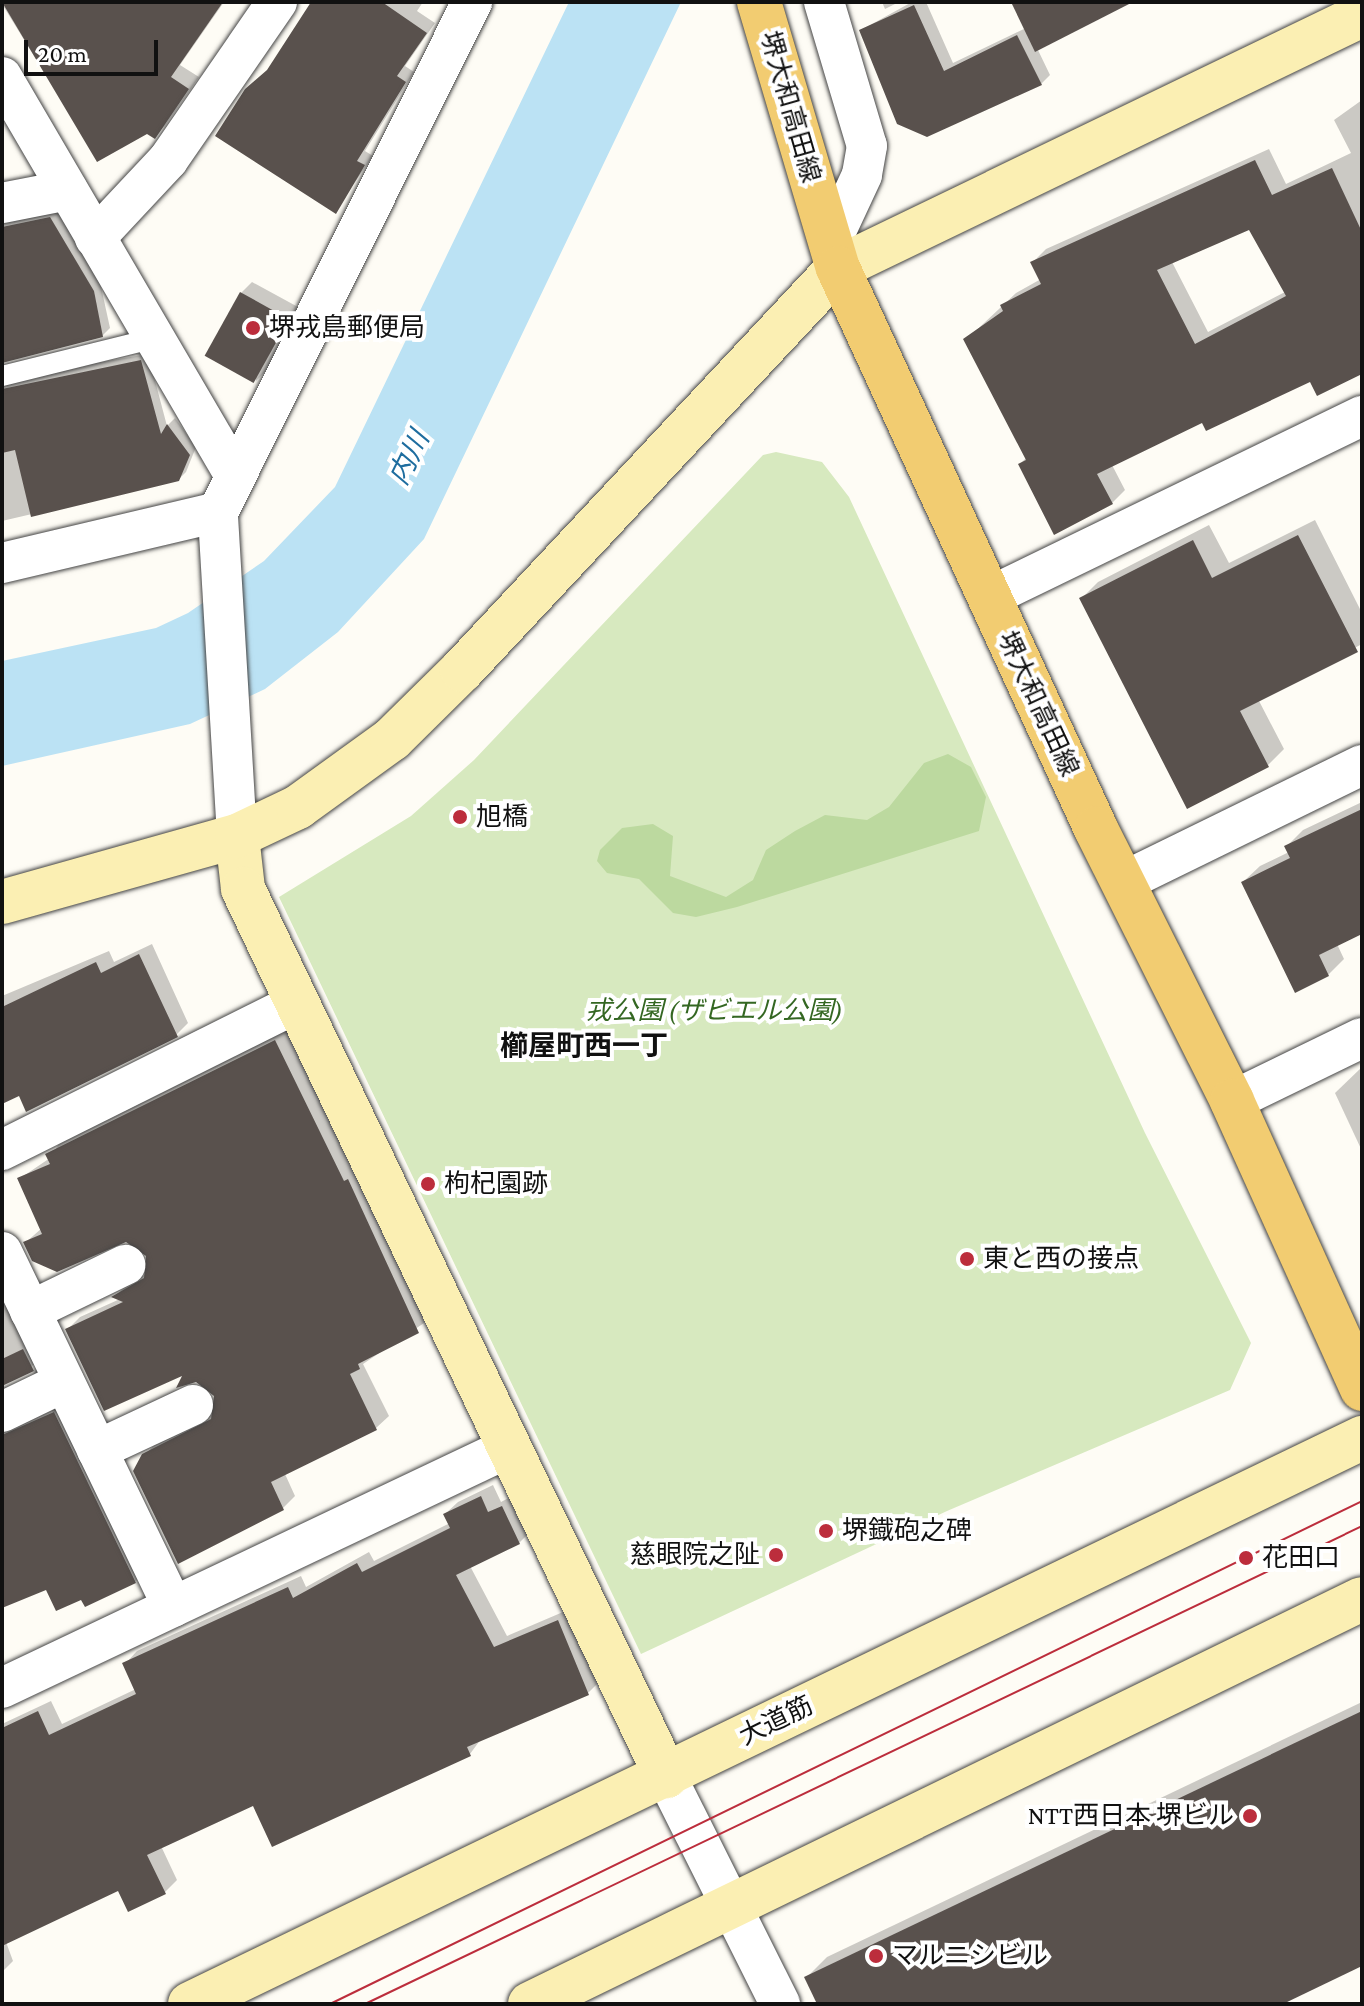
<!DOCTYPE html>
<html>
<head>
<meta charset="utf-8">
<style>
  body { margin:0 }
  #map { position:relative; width:1364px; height:2006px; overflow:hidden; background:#fefcf5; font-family:"Crimson Pro","Noto Sans JP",serif }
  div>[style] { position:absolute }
  .green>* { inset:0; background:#d7e9bf }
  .forest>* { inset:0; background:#bcd99f }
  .water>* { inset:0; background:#bbe2f4 }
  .shadow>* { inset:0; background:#0003 }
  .building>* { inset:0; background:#59514d; transform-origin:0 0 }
  .roads { filter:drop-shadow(0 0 2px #444) drop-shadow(0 0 2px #444) }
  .lane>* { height:20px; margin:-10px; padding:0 10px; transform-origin:10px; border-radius:10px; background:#fff }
  .street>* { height:40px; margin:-20px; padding:0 20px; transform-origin:20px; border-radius:20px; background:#fff }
  .secondary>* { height:44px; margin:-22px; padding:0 22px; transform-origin:22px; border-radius:22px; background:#fbefb3 }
  .primary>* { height:44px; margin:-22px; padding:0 22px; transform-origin:22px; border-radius:22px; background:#f2cc71 }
  .tram>* { height:2px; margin:-1px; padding:0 1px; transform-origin:1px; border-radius:1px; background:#bc2d3c }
  .dots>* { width:22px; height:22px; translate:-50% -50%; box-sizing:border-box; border:4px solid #fff; border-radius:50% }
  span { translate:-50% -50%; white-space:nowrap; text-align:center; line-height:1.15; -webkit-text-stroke:8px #fff; paint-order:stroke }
  .street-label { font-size:26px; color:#111 }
  .poi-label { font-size:26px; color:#111 }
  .left { translate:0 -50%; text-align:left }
  .right { translate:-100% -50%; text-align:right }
  .park-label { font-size:26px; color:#346722; font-style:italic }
  .water-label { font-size:28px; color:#1e6d9f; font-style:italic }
  .neighbourhood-label { font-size:28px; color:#111; font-weight:700 }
  .frame { position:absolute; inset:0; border:4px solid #111; pointer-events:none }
  .scale { position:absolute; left:24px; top:40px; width:134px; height:36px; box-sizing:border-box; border:4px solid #111; border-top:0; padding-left:10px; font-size:24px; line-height:28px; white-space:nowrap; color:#111; -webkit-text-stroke:6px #fff; paint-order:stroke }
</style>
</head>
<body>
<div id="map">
  <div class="green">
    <div style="clip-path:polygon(776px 452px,822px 462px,849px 497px,1145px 1133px,1251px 1343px,1230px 1390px,947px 1511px,641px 1654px,279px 897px,411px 816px,474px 760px,763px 455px)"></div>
  </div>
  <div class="forest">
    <div style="clip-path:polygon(948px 754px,971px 767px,986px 797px,979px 831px,737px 907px,696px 917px,673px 913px,639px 879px,607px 873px,597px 861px,600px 850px,622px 828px,653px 824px,673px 836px,670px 876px,726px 897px,753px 880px,766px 850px,795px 831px,825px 815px,867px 820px,889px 807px,924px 763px)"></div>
  </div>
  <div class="water">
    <div style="clip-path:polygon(569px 2px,681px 2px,424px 539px,338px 632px,265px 689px,190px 724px,2px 766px,2px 661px,156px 628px,188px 613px,264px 561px,335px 487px)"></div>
  </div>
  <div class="shadow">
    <div style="clip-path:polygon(224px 2px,180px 65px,199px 77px,165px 126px,154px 136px,147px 132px,98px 160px,2px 4px)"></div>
    <div style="clip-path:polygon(341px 2px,423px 2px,417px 11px,435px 23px,405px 66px,414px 72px,365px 151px,373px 156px,335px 211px)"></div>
    <div style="clip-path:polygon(882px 2px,899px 2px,885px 9px)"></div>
    <div style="clip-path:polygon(912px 2px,926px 2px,953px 63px,1026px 28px,1014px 2px,1128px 2px,1037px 48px,1050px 75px,1041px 84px,927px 134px,861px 30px)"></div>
    <div style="clip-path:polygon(evenodd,1362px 100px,1362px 371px,1311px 379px,1203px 420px,1112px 465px,1125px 490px,1112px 503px,1020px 464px,1027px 457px,966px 340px,1016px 293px,1041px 279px,1033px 262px,1046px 249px,1269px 149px,1286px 184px,1351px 153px,1334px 120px,1362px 100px,1250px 228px,1285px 292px,1208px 332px,1172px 262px,1250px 228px)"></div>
    <div style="clip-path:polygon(57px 211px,100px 282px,110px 328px,102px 336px,2px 361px,2px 224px)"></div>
    <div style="clip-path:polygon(252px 282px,298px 307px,267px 370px,256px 381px,241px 293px)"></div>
    <div style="clip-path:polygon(148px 354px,167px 426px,175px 418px,196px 447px,186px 472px,178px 480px,2px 521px,2px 379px)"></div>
    <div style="clip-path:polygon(1315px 520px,1362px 613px,1362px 644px,1258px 699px,1284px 749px,1268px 765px,1082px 598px,1098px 582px,1209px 525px,1229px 563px)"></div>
    <div style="clip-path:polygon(1362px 802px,1362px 932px,1337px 944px,1344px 959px,1328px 975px,1243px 882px,1260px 866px,1289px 852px,1286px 847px,1303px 830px)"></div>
    <div style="clip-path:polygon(152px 944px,188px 1023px,176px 1035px,2px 1102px,2px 996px,109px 951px,114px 962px)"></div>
    <div style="clip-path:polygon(288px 1028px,430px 1319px,363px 1364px,389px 1416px,376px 1428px,285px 1474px,295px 1496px,283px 1508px,144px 1456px,157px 1442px,214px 1413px,216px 1394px,186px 1372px,67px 1330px,80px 1317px,120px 1299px,115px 1296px,127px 1285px,146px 1274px,147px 1253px,126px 1240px,25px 1243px,42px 1228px,19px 1179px,50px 1158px,60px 1142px)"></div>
    <div style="clip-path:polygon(1362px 1067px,1362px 1151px,1335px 1093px)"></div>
    <div style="clip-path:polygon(2px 1273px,45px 1357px,2px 1386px)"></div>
    <div style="clip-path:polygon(66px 1402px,147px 1570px,135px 1582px,82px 1597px,47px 1587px,2px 1607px,2px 1416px)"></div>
    <div style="clip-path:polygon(493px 1485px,501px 1502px,514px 1495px,531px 1531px,519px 1543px,470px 1566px,507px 1636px,570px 1609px,600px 1681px,588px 1693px,481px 1739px,470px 1754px,254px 1803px,161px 1846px,177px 1880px,165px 1892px,119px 1888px,6px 1942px,13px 1961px,2px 1972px,2px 1724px,51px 1701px,62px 1724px,136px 1689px,125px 1664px,137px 1651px,301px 1576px,306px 1587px,369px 1552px,374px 1561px,450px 1523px,445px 1514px,458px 1502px)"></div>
    <div style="clip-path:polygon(1362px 1702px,1362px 1964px,1278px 2004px,819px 2004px,806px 1978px,827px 1957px)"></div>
  </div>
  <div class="building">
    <div style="clip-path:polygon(2px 2px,223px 2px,171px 77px,189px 89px,155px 139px,147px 134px,97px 162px)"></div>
    <div style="clip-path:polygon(311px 2px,382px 2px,427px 33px,397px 76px,406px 82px,357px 161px,365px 165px,336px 214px,215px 136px,245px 89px,267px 70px)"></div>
    <div style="clip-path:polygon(1011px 2px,1133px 2px,1035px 52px)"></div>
    <div style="clip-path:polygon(914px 5px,944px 71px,1017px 35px,1042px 85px,927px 137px,897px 124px,859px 30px)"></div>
    <div style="clip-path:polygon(evenodd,1255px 160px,1272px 195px,1332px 168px,1362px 232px,1362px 374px,1317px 396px,1310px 382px,1206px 431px,1202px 423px,1097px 474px,1113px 504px,1054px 535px,1018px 464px,1026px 460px,963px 339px,1003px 311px,1000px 305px,1041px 284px,1030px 262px,1255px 160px,1249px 230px,1286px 296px,1195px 344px,1157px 270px,1249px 230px)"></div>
    <div style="clip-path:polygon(50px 217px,94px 291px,103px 337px,2px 363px,2px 227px)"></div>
    <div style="left:240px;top:292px;width:56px;height:73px;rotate:29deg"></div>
    <div style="clip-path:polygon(141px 360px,161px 434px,167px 424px,190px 455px,179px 481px,31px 517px,15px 450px,2px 453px,2px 389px)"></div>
    <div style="clip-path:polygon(1298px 535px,1358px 652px,1240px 711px,1269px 767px,1187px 809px,1079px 598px,1193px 540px,1212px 578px)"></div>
    <div style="clip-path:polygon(1362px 809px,1362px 934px,1319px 955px,1329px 976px,1295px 993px,1241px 882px,1290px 858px,1284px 846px)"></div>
    <div style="clip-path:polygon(139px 954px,178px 1037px,26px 1112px,19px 1096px,2px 1104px,2px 1007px,96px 962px,101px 973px)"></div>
    <div style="clip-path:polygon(275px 1040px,344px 1181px,348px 1179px,419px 1333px,358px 1364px,360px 1369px,350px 1374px,377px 1430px,271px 1482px,284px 1510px,178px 1564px,133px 1471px,142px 1454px,211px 1419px,214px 1396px,196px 1382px,176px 1388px,182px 1376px,104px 1411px,65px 1329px,123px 1302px,111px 1297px,144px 1278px,146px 1256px,126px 1242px,57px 1272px,32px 1261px,23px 1242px,42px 1234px,17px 1178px,50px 1164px,45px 1154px)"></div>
    <div style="clip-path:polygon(23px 1349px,34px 1371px,2px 1386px,2px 1359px)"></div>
    <div style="clip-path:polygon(54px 1412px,136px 1583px,85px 1607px,81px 1600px,56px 1611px,46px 1590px,2px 1608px,2px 1435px)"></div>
    <div style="clip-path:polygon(481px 1496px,488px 1512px,502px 1506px,520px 1544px,456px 1575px,494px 1647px,558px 1620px,589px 1695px,467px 1747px,471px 1756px,272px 1847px,253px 1806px,147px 1855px,166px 1894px,128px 1912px,118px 1891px,2px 1946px,2px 1728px,38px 1711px,49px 1735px,136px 1694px,122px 1663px,288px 1587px,293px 1598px,357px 1563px,362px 1572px,450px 1528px,443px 1514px)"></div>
    <div style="clip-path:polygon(1362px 1711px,1362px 1966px,1283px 2004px,817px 2004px,804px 1977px)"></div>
  </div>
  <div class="roads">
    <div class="lane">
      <div style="left:2px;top:376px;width:158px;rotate:-13.9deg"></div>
    </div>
    <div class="street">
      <div style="left:824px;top:2px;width:150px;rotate:73.4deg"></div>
      <div style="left:867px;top:146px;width:29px;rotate:100deg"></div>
      <div style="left:862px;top:175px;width:76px;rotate:114.9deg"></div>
      <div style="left:2px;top:77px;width:462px;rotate:59.7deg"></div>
      <div style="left:2px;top:203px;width:67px;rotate:-11.1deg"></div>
      <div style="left:95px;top:238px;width:107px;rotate:-46.9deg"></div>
      <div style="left:168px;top:160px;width:192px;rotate:-55.4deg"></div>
      <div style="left:2px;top:563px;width:222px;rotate:-13.3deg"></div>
      <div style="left:989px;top:597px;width:415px;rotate:-25.9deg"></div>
      <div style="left:237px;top:836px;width:325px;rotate:-93.4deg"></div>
      <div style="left:218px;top:512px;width:570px;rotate:-63.52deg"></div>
      <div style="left:1123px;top:882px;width:266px;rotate:-26.1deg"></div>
      <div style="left:1232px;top:1101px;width:144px;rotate:-25.9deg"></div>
      <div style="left:2px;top:1150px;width:330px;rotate:-26.5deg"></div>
      <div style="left:2px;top:1252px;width:394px;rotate:64.3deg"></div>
      <div style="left:30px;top:1311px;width:106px;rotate:-25.8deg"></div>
      <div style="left:2px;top:1412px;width:69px;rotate:-25.8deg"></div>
      <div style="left:97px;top:1450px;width:106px;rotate:-25.1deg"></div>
      <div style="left:2px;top:1688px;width:560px;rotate:-25.38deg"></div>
      <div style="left:666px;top:1776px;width:255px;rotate:63.4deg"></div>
    </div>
    <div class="secondary">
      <div style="left:237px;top:836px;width:53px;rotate:83.5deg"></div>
      <div style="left:243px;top:889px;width:983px;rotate:64.5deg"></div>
      <div style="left:2px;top:902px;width:244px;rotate:-15.7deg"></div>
      <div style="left:237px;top:836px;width:68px;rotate:-25.4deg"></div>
      <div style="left:298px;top:807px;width:116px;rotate:-35.9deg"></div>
      <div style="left:392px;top:739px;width:98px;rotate:-44.6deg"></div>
      <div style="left:462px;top:670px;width:550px;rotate:-46.91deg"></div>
      <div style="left:838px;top:268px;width:582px;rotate:-25.77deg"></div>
      <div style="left:190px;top:2004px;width:1302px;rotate:-25.78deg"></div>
      <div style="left:530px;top:2004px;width:925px;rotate:-25.96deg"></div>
    </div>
    <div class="primary">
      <div style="left:759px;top:2px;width:277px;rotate:73.5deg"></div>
      <div style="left:838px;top:268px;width:617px;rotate:65.3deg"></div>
      <div style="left:1096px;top:829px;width:304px;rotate:63.4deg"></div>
      <div style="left:1232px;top:1101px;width:316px;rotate:65.7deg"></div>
    </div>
  </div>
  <div class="tram">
    <div style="left:330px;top:2004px;width:1148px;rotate:-25.98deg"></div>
    <div style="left:365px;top:2004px;width:1106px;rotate:-25.61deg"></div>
  </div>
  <div class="dots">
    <div style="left:253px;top:328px;background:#bc2d3c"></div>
    <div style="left:460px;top:817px;background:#bc2d3c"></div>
    <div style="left:428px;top:1184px;background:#bc2d3c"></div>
    <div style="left:967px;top:1259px;background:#bc2d3c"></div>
    <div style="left:826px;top:1531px;background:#bc2d3c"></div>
    <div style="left:776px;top:1555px;background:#bc2d3c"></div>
    <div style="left:1246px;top:1558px;background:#bc2d3c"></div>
    <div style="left:1250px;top:1816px;background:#bc2d3c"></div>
    <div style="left:876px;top:1956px;background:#bc2d3c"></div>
  </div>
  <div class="street-label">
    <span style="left:790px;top:107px;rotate:74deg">堺大和高田線</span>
    <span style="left:1038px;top:704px;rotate:65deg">堺大和高田線</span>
    <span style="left:776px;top:1721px;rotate:-26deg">大道筋</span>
  </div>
  <div class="poi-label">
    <span class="left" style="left:269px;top:328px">堺戎島郵便局</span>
    <span class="left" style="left:476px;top:817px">旭橋</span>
    <span class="left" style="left:444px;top:1184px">枸杞園跡</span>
    <span class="left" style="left:983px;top:1259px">東と西の接点</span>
    <span class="left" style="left:842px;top:1531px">堺鐡砲之碑</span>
    <span class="right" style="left:760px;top:1555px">慈眼院之阯</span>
    <span class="left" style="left:1262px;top:1558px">花田口</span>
    <span class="right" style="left:1234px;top:1816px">NTT西日本 堺ビル</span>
    <span class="left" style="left:892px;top:1956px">マルニシビル</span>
  </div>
  <div class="park-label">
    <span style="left:714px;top:1011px">戎公園 (ザビエル公園)</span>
  </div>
  <div class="water-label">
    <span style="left:409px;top:458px;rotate:-64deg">内川</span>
  </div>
  <div class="neighbourhood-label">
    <span style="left:584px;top:1046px">櫛屋町西一丁</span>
  </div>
  <div class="frame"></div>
  <div class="scale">20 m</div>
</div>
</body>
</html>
